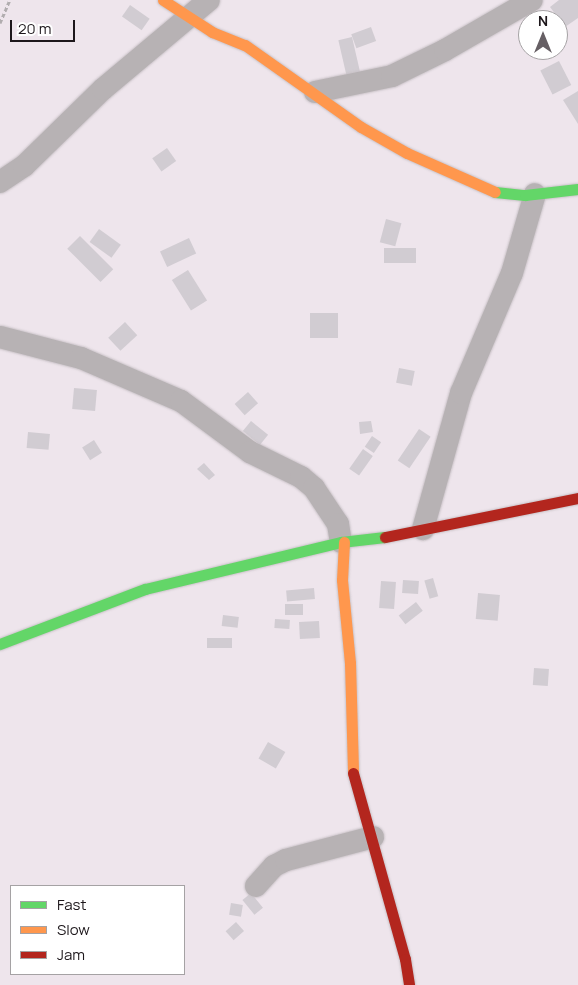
<!DOCTYPE html>
<html>
<head>
<meta charset="utf-8">
<style>
  body { margin:0 }
  #map { position:relative; width:578px; height:985px; overflow:hidden; background:#eee5ec; font-family:Manrope,sans-serif }
  div>[style] { position:absolute }
  .building>* { inset:0; background:#d1ccd2; transform-origin:0 0 }
  .path>* { height:3px; margin-top:-1.5px; transform-origin:0; background:repeating-linear-gradient(90deg,#b1adaf 0 4px,transparent 0 6.5px) }
  .roads { filter:drop-shadow(0 0 1px #c8c1c6) drop-shadow(0 0 1px #c8c1c6) }
  .street>* { height:22px; margin:-11px; padding:0 11px; transform-origin:11px; border-radius:11px; background:#b7b2b4 }
  .fast>* { height:11px; margin:-5.5px; padding:0 5.5px; transform-origin:5.5px; border-radius:5.5px; background:#63d668 }
  .slow>* { height:11px; margin:-5.5px; padding:0 5.5px; transform-origin:5.5px; border-radius:5.5px; background:#ff974d }
  .jam>* { height:11px; margin:-5.5px; padding:0 5.5px; transform-origin:5.5px; border-radius:5.5px; background:#b3261e }
  span { translate:-50% -50%; white-space:nowrap; text-align:center; line-height:1.15; -webkit-text-stroke:5px #fff; paint-order:stroke }
  .legend { position:absolute; left:10px; top:885px; width:175px; height:90px; box-sizing:border-box; background:#fff; border:1px solid #a5a2a4; margin:0; padding:6px 9px; list-style:none; font-size:15px; color:#1d171b }
  .legend li { display:flex; align-items:center; gap:10px; height:25px }
  .legend b { width:25px; border:1px solid #a5a2a4 }
  .north { position:absolute; left:518px; top:10px; width:50px; height:50px; box-sizing:border-box; background:#fff; border:1px solid #a5a2a4; border-radius:50%; rotate:0deg; font-size:14px; font-weight:700; line-height:20px; text-align:center; color:#1d171b }
  .north::after { content:''; display:block; margin:auto; width:18px; height:22px; background:#665f64; clip-path:polygon(50% 0,100% 100%,50% 72%,0 100%) }
  .scale { position:absolute; left:10px; top:20px; width:65px; height:22px; box-sizing:border-box; border:2px solid #1d171b; border-top:0; padding-left:6px; font-size:15px; line-height:18px; white-space:nowrap; color:#1d171b; -webkit-text-stroke:4px #fff; paint-order:stroke }
</style>
</head>
<body>
<div id="map">
  <div class="building">
    <div style="clip-path:polygon(559px 0,578px 0,578px 18px,565px 27px,550px 7px)"></div>
    <div style="left:130px;top:5px;width:24px;height:14px;rotate:35deg"></div>
    <div style="left:371px;top:27px;width:15px;height:21px;rotate:70deg"></div>
    <div style="left:352px;top:37px;width:39px;height:14px;rotate:77deg"></div>
    <div style="left:559px;top:61px;width:27px;height:21px;rotate:63deg"></div>
    <div style="clip-path:polygon(578px 91px,578px 124px,563px 100px)"></div>
    <div style="left:167px;top:148px;width:16px;height:18px;rotate:55deg"></div>
    <div style="left:386px;top:219px;width:16px;height:24px;rotate:15deg"></div>
    <div style="left:99px;top:229px;width:27px;height:16px;rotate:36deg"></div>
    <div style="left:80px;top:236px;width:47px;height:18px;rotate:45deg"></div>
    <div style="left:189px;top:238px;width:17px;height:32px;rotate:65deg"></div>
    <div style="left:384px;top:248px;width:32px;height:15px"></div>
    <div style="left:188px;top:270px;width:36px;height:19px;rotate:58deg"></div>
    <div style="left:310px;top:313px;width:28px;height:25px"></div>
    <div style="left:125px;top:322px;width:18px;height:23px;rotate:47deg"></div>
    <div style="left:399px;top:368px;width:16px;height:15px;rotate:11deg"></div>
    <div style="left:74px;top:388px;width:23px;height:21px;rotate:5deg"></div>
    <div style="left:248px;top:392px;width:15px;height:18px;rotate:48deg"></div>
    <div style="left:251px;top:421px;width:22px;height:13px;rotate:39deg"></div>
    <div style="clip-path:polygon(371px 421px,373px 432px,360px 434px,359px 422px)"></div>
    <div style="left:419px;top:429px;width:14px;height:38px;rotate:34deg"></div>
    <div style="left:28px;top:432px;width:22px;height:16px;rotate:5deg"></div>
    <div style="left:372px;top:436px;width:11px;height:13px;rotate:34deg"></div>
    <div style="left:94px;top:440px;width:15px;height:14px;rotate:58deg"></div>
    <div style="left:363px;top:449px;width:12px;height:24px;rotate:35deg"></div>
    <div style="clip-path:polygon(204px 463px,215px 475px,209px 480px,197px 469px)"></div>
    <div style="left:433px;top:578px;width:19px;height:9px;rotate:74deg"></div>
    <div style="left:403px;top:580px;width:16px;height:13px;rotate:4deg"></div>
    <div style="left:381px;top:581px;width:15px;height:27px;rotate:4deg"></div>
    <div style="left:314px;top:588px;width:11px;height:28px;rotate:85deg"></div>
    <div style="left:478px;top:593px;width:22px;height:26px;rotate:5deg"></div>
    <div style="left:416px;top:602px;width:11px;height:22px;rotate:52deg"></div>
    <div style="left:303px;top:604px;width:11px;height:18px;rotate:90deg"></div>
    <div style="left:223px;top:615px;width:16px;height:11px;rotate:7deg"></div>
    <div style="left:275px;top:619px;width:15px;height:9px;rotate:4deg"></div>
    <div style="left:319px;top:621px;width:17px;height:20px;rotate:87deg"></div>
    <div style="left:207px;top:638px;width:25px;height:10px"></div>
    <div style="left:534px;top:668px;width:15px;height:17px;rotate:4deg"></div>
    <div style="left:268px;top:742px;width:20px;height:19px;rotate:30deg"></div>
    <div style="left:251px;top:893px;width:19px;height:11px;rotate:51deg"></div>
    <div style="left:231px;top:903px;width:12px;height:12px;rotate:9deg"></div>
    <div style="left:236px;top:922px;width:12px;height:14px;rotate:48deg"></div>
  </div>
  <div class="path">
    <div style="left:0;top:23px;width:25px;rotate:-67deg"></div>
  </div>
  <div class="roads">
    <div class="street">
      <div style="left:315px;top:92px;width:79px;rotate:-11.7deg"></div>
      <div style="left:392px;top:76px;width:59px;rotate:-26.1deg"></div>
      <div style="left:445px;top:50px;width:100px;rotate:-29.9deg"></div>
      <div style="left:0;top:182px;width:29px;rotate:-34deg"></div>
      <div style="left:24px;top:166px;width:110px;rotate:-44.3deg"></div>
      <div style="left:103px;top:89px;width:138px;rotate:-40deg"></div>
      <div style="left:0;top:337px;width:84px;rotate:14.5deg"></div>
      <div style="left:81px;top:358px;width:109px;rotate:23.3deg"></div>
      <div style="left:181px;top:401px;width:86px;rotate:36.5deg"></div>
      <div style="left:250px;top:452px;width:57px;rotate:26.1deg"></div>
      <div style="left:301px;top:477px;width:17px;rotate:40deg"></div>
      <div style="left:314px;top:488px;width:43px;rotate:56.3deg"></div>
      <div style="left:338px;top:524px;width:18px;rotate:81deg"></div>
      <div style="left:423px;top:529px;width:141px;rotate:-74.4deg"></div>
      <div style="left:461px;top:393px;width:130px;rotate:-67deg"></div>
      <div style="left:512px;top:273px;width:82px;rotate:-73.8deg"></div>
      <div style="left:256px;top:886px;width:27px;rotate:-48deg"></div>
      <div style="left:274px;top:866px;width:13px;rotate:-27deg"></div>
      <div style="left:286px;top:860px;width:90px;rotate:-14.8deg"></div>
    </div>
    <div class="fast">
      <div style="left:495px;top:192px;width:30px;rotate:6deg"></div>
      <div style="left:525px;top:195px;width:53px;rotate:-6.5deg"></div>
      <div style="left:0;top:644px;width:155px;rotate:-20.8deg"></div>
      <div style="left:145px;top:589px;width:202px;rotate:-13.5deg"></div>
      <div style="left:341px;top:542px;width:44px;rotate:-6.5deg"></div>
    </div>
    <div class="slow">
      <div style="left:163px;top:0;width:59px;rotate:33.1deg"></div>
      <div style="left:212px;top:32px;width:35px;rotate:22deg"></div>
      <div style="left:245px;top:45px;width:142px;rotate:35.3deg"></div>
      <div style="left:361px;top:127px;width:53px;rotate:29.5deg"></div>
      <div style="left:407px;top:153px;width:96px;rotate:23.9deg"></div>
      <div style="left:344px;top:542px;width:38px;rotate:93deg"></div>
      <div style="left:342px;top:580px;width:83px;rotate:84.5deg"></div>
      <div style="left:350px;top:663px;width:110px;rotate:88.4deg"></div>
    </div>
    <div class="jam">
      <div style="left:385px;top:537px;width:197px;rotate:-11.4deg"></div>
      <div style="left:353px;top:773px;width:193px;rotate:74.4deg"></div>
      <div style="left:405px;top:959px;width:26px;rotate:81deg"></div>
    </div>
  </div>
  <ul class="legend">
  <li><b style="height:6px;background:#63d668"></b>Fast</li>
  <li><b style="height:6px;background:#ff974d"></b>Slow</li>
  <li><b style="height:6px;background:#b3261e"></b>Jam</li>
  </ul>
  <div class="north">N</div>
  <div class="scale">20 m</div>
</div>
</body>
</html>
